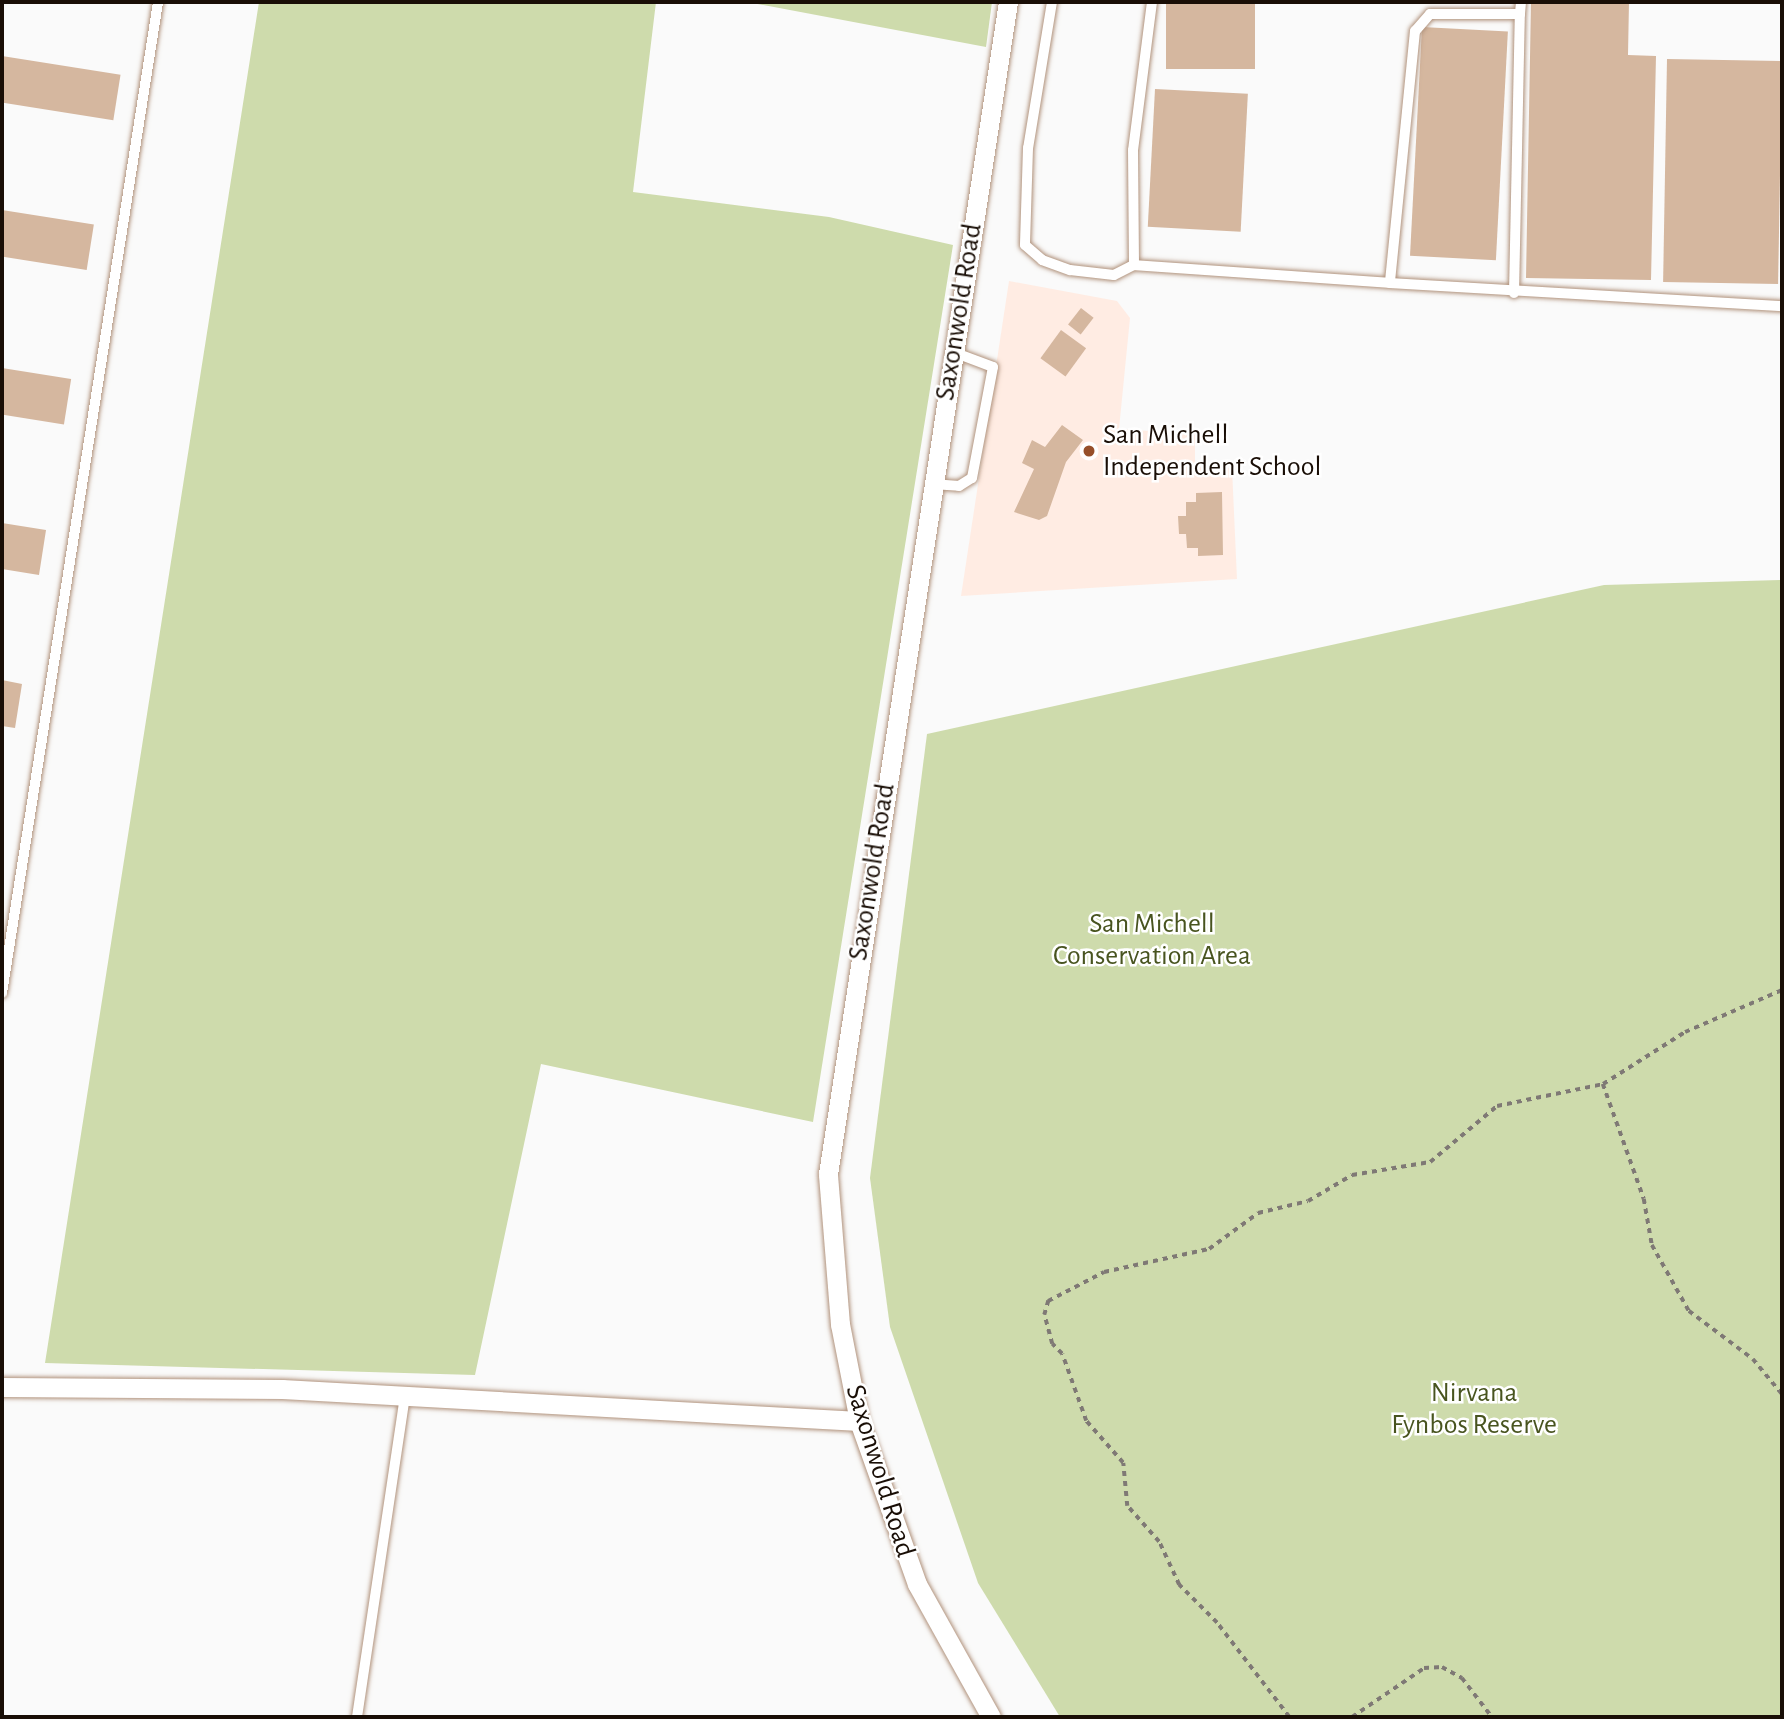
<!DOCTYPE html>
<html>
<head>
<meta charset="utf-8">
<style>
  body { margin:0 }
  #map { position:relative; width:1784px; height:1719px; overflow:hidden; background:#fafafa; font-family:"Alegreya Sans",sans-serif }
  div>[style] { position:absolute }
  .education>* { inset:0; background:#ffece3 }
  .green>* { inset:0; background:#cedbac }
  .building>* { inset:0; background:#d5b79f; transform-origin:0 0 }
  .path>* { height:3.5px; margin-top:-1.75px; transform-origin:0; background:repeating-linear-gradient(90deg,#7f7975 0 5px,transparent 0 10px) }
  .roads { filter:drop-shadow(0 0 2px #b1937d) drop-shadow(0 0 2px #b1937d) }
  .service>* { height:10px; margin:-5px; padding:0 5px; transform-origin:5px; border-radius:5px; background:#fff }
  .minor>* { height:19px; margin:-9.5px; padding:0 9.5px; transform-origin:9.5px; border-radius:9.5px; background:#fff }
  .dots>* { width:19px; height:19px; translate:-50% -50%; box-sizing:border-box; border:4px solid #fff; border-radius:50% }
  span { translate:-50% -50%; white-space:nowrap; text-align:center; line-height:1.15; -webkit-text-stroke:5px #fff; paint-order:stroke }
  .street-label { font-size:28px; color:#190e06 }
  .poi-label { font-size:28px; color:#190e06 }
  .left { translate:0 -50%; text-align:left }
  .park-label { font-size:28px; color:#48541f }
  .frame { position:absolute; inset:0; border:4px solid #190e06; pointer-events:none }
</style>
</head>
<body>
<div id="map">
  <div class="education">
    <div style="clip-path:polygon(1009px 281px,1117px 301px,1130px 318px,1119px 429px,1195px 434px,1195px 467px,1232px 468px,1237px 579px,961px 596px)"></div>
  </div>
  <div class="green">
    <div style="clip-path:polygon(259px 2px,656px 2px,633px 192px,829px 217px,953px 245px,813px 1122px,541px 1064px,475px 1375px,45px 1363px)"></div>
    <div style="clip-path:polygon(747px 2px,992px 2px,986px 47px)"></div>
    <div style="clip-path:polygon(1782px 580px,1782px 1717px,1060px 1717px,978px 1583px,890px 1327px,870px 1178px,927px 734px,1604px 585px)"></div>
  </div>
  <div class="building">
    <div style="left:1166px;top:2px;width:89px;height:67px"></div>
    <div style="clip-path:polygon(1531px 2px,1629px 2px,1628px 55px,1656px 56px,1651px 280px,1526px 278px)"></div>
    <div style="left:1422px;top:27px;width:86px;height:229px;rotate:3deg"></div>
    <div style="left:2px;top:56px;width:120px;height:46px;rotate:9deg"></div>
    <div style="left:1667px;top:59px;width:115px;height:223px;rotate:1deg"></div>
    <div style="left:1155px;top:89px;width:93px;height:138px;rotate:3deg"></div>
    <div style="left:2px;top:210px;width:93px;height:46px;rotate:9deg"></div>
    <div style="left:1081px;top:308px;width:16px;height:21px;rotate:38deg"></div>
    <div style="left:1061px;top:330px;width:31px;height:35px;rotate:36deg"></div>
    <div style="left:2px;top:368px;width:70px;height:46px;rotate:9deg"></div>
    <div style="clip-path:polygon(1062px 425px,1083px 440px,1066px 462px,1047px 516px,1039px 520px,1014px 512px,1034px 469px,1022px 463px,1032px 440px,1045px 447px)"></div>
    <div style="clip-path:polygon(1222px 492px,1223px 555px,1198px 556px,1198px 548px,1187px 548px,1186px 534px,1179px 534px,1178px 516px,1186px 516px,1186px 502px,1196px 502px,1196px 493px)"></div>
    <div style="clip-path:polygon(2px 523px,46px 530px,39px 575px,2px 569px)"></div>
    <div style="clip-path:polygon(2px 680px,22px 684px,15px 728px,2px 726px)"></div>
  </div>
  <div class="path">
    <div style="left:1603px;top:1084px;width:122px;rotate:70.4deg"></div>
    <div style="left:1644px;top:1199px;width:47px;rotate:80.1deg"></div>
    <div style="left:1652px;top:1245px;width:76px;rotate:60.7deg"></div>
    <div style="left:1689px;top:1311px;width:80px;rotate:36.9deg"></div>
    <div style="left:1753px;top:1359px;width:45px;rotate:50.4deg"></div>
    <div style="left:1289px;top:1717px;width:118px;rotate:-127.5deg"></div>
    <div style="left:1217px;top:1623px;width:54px;rotate:-135deg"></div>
    <div style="left:1179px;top:1585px;width:47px;rotate:-114.9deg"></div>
    <div style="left:1159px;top:1542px;width:48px;rotate:-131.6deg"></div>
    <div style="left:1127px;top:1506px;width:43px;rotate:-95.3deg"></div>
    <div style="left:1123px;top:1463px;width:56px;rotate:-131.4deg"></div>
    <div style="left:1086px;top:1421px;width:71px;rotate:-109.7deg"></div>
    <div style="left:1062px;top:1354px;width:14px;rotate:-135deg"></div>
    <div style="left:1052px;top:1344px;width:30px;rotate:-105deg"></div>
    <div style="left:1044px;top:1315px;width:15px;rotate:-74deg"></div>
    <div style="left:1048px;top:1301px;width:63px;rotate:-27.4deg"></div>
    <div style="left:1104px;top:1272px;width:107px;rotate:-12.4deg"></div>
    <div style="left:1209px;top:1249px;width:61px;rotate:-36.3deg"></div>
    <div style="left:1258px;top:1213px;width:51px;rotate:-13.5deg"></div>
    <div style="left:1308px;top:1201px;width:51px;rotate:-30.6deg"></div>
    <div style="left:1352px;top:1175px;width:79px;rotate:-9.5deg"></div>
    <div style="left:1430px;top:1162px;width:87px;rotate:-39.9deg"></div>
    <div style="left:1497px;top:1106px;width:108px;rotate:-11.7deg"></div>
    <div style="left:1603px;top:1084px;width:97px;rotate:-32.4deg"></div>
    <div style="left:1685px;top:1032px;width:106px;rotate:-23.4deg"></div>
    <div style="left:1352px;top:1717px;width:87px;rotate:-34.2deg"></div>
    <div style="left:1424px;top:1668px;width:18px;rotate:-3deg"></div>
    <div style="left:1442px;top:1667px;width:23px;rotate:29deg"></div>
    <div style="left:1462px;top:1678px;width:49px;rotate:52.4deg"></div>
  </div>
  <div class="roads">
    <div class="service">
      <div style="left:1052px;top:2px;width:148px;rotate:99.3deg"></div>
      <div style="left:1028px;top:148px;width:97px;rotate:91.8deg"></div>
      <div style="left:1025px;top:245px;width:23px;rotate:41deg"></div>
      <div style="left:1042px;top:260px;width:30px;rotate:20deg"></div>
      <div style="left:1070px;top:270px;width:44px;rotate:6.5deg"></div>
      <div style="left:1114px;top:275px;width:22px;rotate:-27deg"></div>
      <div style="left:1152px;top:2px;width:149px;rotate:97.3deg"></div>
      <div style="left:1133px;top:150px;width:115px;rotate:89.5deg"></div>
      <div style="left:1134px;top:265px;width:257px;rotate:4deg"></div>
      <div style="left:1521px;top:2px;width:12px;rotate:95deg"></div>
      <div style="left:1520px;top:14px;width:90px;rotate:180deg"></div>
      <div style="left:1430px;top:14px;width:23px;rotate:131deg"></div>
      <div style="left:1415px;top:31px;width:253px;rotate:95.7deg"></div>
      <div style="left:1390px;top:283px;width:393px;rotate:3.4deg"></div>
      <div style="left:1514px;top:293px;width:279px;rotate:-88.8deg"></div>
      <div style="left:932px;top:484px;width:27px;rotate:4deg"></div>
      <div style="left:959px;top:486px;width:15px;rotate:-32deg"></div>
      <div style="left:972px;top:478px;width:113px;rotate:-79.3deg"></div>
      <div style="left:993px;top:367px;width:43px;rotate:-159.4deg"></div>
      <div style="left:2px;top:993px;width:1003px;rotate:-81.05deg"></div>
      <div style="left:357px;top:1717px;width:325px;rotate:-81.5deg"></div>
    </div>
    <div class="minor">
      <div style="left:2px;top:1387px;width:280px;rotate:0.4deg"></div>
      <div style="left:282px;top:1389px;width:578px;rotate:3.17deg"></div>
      <div style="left:991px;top:1717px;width:152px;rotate:-119.1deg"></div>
      <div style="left:917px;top:1584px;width:173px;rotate:-109.6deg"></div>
      <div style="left:859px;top:1421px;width:99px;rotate:-101.1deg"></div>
      <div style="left:840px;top:1324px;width:150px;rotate:-94.6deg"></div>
      <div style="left:828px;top:1174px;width:1186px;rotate:-81.27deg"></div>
    </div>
  </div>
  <div class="dots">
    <div style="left:1089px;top:451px;background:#964f2a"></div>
  </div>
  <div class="street-label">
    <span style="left:959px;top:312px;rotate:-81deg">Saxonwold Road</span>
    <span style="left:872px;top:872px;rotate:-81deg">Saxonwold Road</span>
    <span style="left:880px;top:1471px;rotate:73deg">Saxonwold Road</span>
  </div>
  <div class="poi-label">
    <span class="left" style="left:1103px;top:451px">San Michell<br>Independent School</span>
  </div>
  <div class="park-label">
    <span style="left:1152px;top:940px">San Michell<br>Conservation Area</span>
    <span style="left:1474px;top:1409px">Nirvana<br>Fynbos Reserve</span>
  </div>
  <div class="frame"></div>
</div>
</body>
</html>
